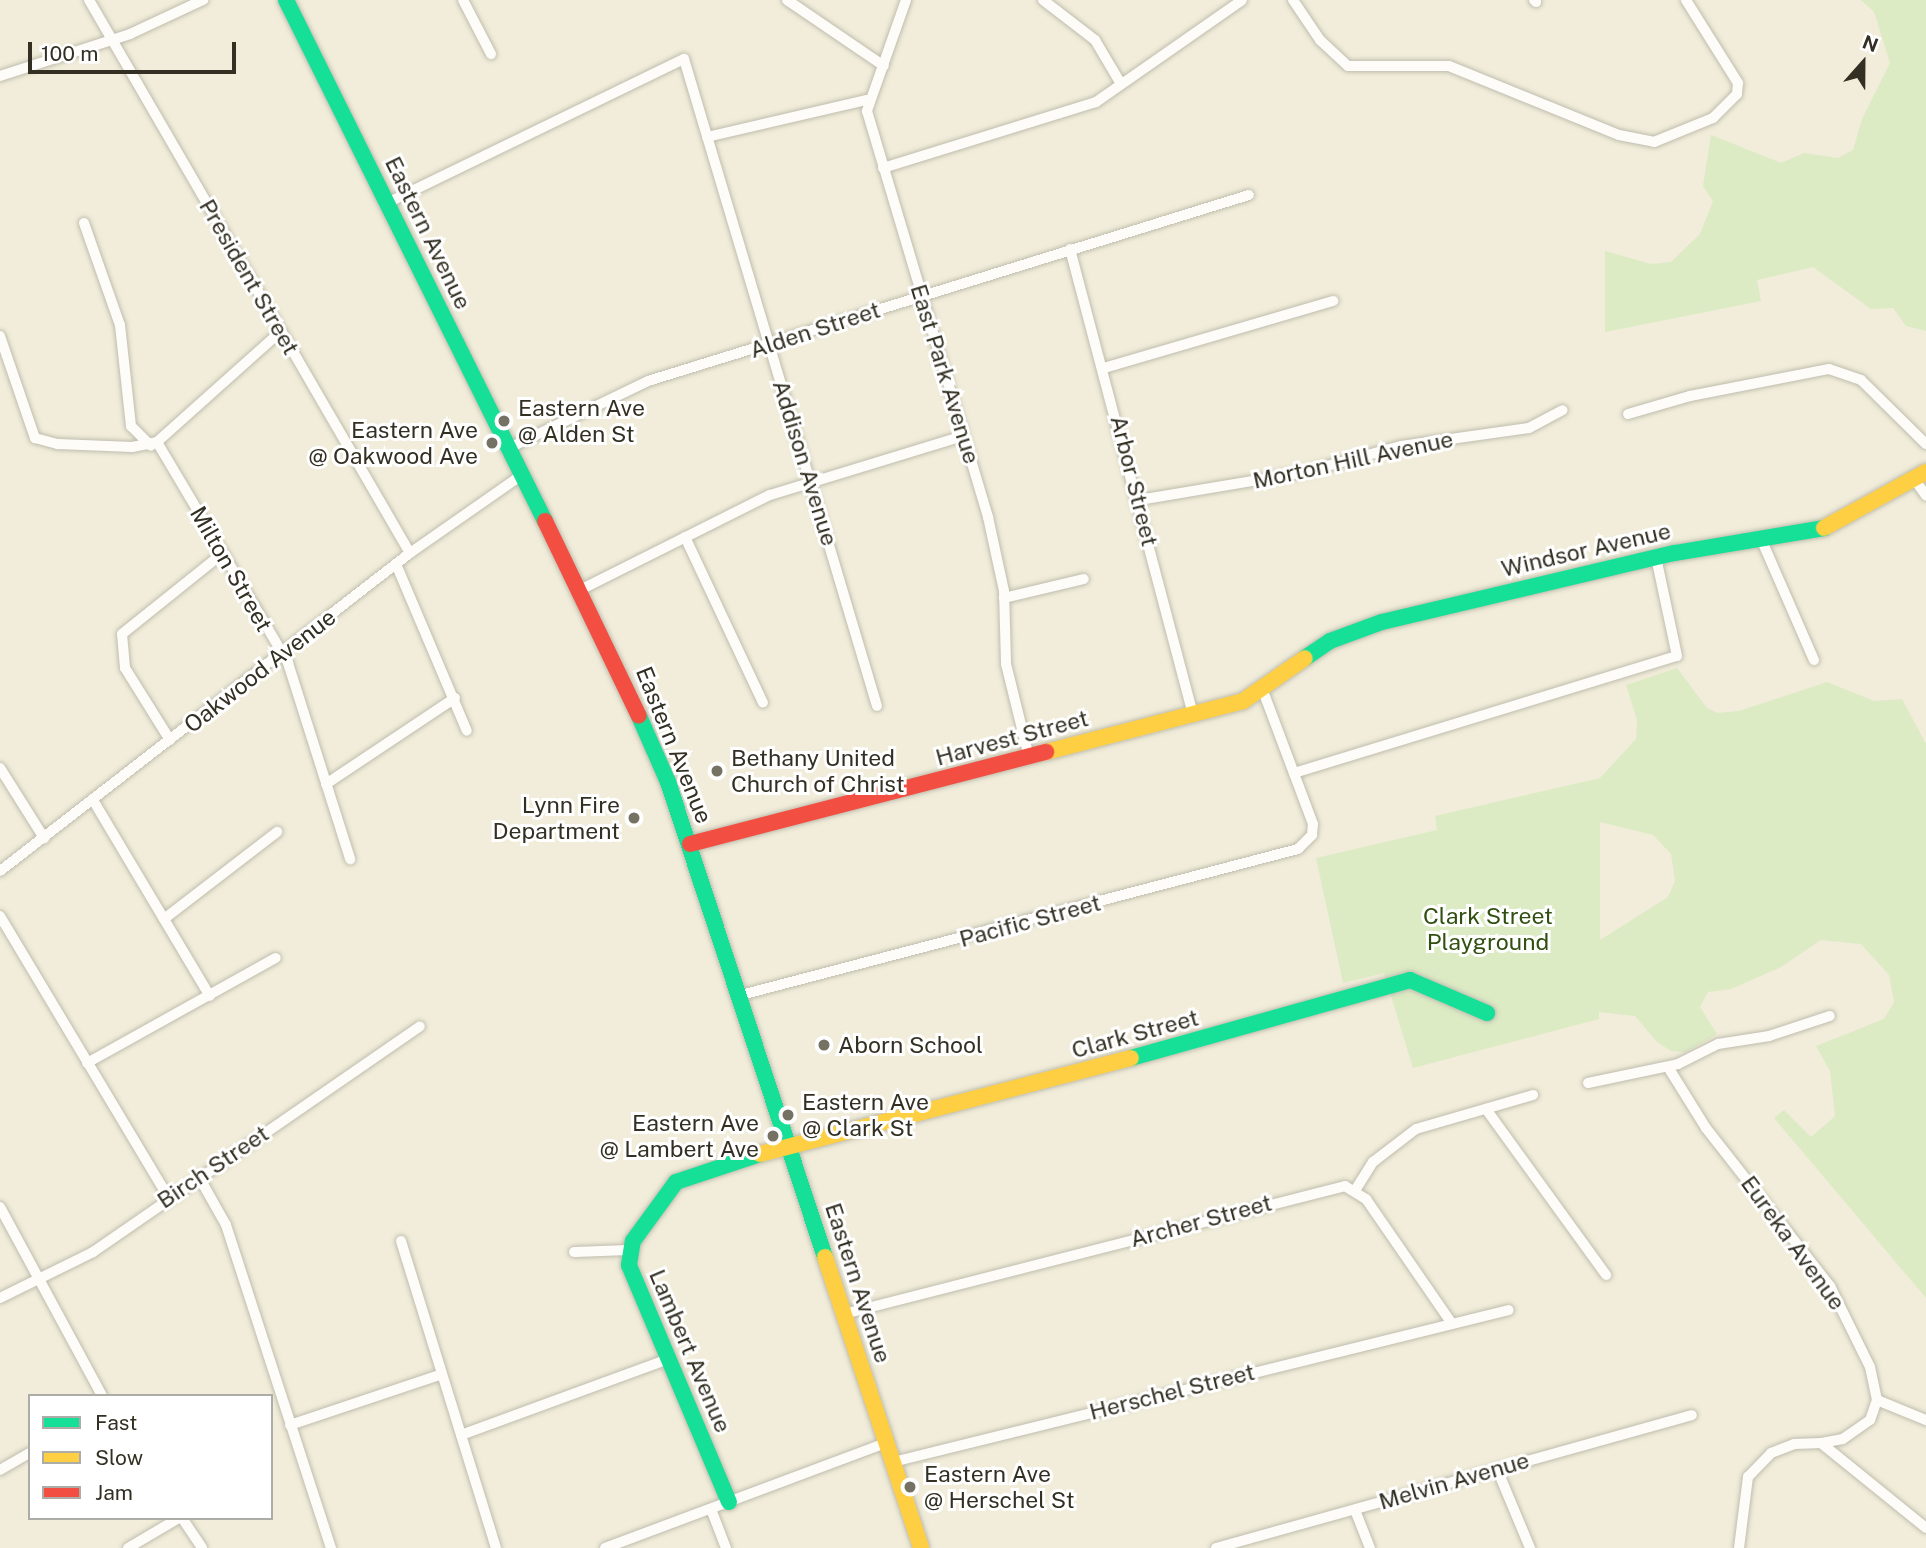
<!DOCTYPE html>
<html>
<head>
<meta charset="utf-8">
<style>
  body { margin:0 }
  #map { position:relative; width:1926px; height:1548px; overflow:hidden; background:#f1edda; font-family:"Public Sans",sans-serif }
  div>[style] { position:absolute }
  .green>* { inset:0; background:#dcebc4 }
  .roads { filter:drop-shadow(0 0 2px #c0bdae) drop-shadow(0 0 2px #c0bdae) }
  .street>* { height:10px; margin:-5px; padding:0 5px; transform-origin:5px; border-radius:5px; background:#fdfcf9 }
  .fast>* { height:16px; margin:-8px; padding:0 8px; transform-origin:8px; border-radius:8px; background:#16e098 }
  .slow>* { height:16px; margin:-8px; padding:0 8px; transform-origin:8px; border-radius:8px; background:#ffcf43 }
  .jam>* { height:16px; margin:-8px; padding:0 8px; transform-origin:8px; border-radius:8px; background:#f24e42 }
  .dots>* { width:19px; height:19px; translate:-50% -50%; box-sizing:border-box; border:4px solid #fff; border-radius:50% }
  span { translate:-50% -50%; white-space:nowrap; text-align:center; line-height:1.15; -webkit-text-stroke:6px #fff; paint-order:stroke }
  .street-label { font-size:23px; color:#333023 }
  .poi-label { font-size:23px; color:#333023 }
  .left { translate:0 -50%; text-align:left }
  .right { translate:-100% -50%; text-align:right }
  .park-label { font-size:23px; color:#314f10 }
  .legend { position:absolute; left:28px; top:1394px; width:245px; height:126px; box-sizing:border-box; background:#fff; border:2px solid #adaca7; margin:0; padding:9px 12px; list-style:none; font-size:21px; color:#333023 }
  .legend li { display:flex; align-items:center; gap:14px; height:35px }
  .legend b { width:35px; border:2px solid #adaca7 }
  .north { position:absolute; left:1828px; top:28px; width:70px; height:70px; -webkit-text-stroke:5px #fff; paint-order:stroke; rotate:21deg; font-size:19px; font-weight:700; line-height:28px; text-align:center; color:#333023 }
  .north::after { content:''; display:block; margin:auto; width:24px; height:32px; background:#333023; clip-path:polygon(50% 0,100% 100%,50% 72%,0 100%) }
  .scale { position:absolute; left:28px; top:42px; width:208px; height:32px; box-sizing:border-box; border:4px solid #333023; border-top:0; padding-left:9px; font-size:21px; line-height:24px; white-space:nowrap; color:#333023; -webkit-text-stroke:5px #fff; paint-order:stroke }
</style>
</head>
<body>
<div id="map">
  <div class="green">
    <div style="clip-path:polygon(1861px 0,1926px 0,1926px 331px,1906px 326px,1893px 308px,1871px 309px,1813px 267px,1757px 280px,1761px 301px,1605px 332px,1605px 251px,1651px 264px,1671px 262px,1700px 234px,1713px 201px,1703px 186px,1711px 135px,1781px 163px,1804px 153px,1838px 158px,1853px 150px,1862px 119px,1890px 63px,1874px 12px)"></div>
    <div style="clip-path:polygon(evenodd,1677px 668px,1707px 708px,1718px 713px,1739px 711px,1827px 682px,1874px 701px,1902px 699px,1926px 744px,1926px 1298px,1774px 1118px,1784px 1110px,1811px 1137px,1835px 1116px,1830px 1071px,1816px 1046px,1884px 1019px,1894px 1002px,1889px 975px,1861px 944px,1821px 940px,1781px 967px,1731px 989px,1708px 992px,1700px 1007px,1717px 1034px,1686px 1052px,1671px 1051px,1657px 1042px,1635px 1016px,1599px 1012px,1599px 1019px,1413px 1068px,1384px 973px,1343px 983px,1316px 858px,1437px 830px,1435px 816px,1600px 778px,1636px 739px,1637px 720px,1626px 685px,1677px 668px,1600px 822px,1653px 835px,1671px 854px,1675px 881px,1668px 897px,1600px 940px,1600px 822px)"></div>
  </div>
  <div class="roads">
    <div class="street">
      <div style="left:89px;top:0;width:639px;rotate:59.87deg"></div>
      <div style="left:463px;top:0;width:61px;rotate:62.6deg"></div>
      <div style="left:787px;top:0;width:117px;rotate:34.2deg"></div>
      <div style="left:906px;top:0;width:118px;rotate:109.4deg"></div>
      <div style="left:867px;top:111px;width:424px;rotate:73.4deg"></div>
      <div style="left:988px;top:517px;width:76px;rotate:77.8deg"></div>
      <div style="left:1004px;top:591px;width:73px;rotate:88.4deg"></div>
      <div style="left:1006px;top:664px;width:96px;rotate:76.1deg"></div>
      <div style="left:1043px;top:0;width:66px;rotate:37.6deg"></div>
      <div style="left:1095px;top:40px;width:51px;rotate:59.4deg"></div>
      <div style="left:1293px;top:0;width:48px;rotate:56deg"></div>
      <div style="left:1320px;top:40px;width:38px;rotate:43deg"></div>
      <div style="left:1348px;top:66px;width:101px"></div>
      <div style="left:1449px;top:66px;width:183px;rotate:22.1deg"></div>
      <div style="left:1619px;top:135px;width:36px;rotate:11deg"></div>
      <div style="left:1654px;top:142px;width:64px;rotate:-22.1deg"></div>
      <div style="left:1713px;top:118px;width:34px;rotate:-45deg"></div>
      <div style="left:1737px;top:94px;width:11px;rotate:-85deg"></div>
      <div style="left:1738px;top:83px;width:98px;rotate:-122.1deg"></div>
      <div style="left:1534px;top:0;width:3px;rotate:45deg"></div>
      <div style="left:0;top:76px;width:137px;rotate:-17.9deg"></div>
      <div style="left:130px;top:34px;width:81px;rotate:-25deg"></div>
      <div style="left:707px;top:137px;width:163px;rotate:-13.1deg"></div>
      <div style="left:883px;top:168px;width:223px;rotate:-17.2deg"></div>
      <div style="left:1096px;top:102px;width:178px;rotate:-34.9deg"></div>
      <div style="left:387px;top:203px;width:330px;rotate:-25.9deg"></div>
      <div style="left:684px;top:59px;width:675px;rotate:73.39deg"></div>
      <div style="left:84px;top:223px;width:108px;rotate:70.6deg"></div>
      <div style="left:120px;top:325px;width:102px;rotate:83.8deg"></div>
      <div style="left:131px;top:426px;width:28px;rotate:45deg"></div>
      <div style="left:1070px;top:249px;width:481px;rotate:75.2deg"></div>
      <div style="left:0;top:336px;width:108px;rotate:71.1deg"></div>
      <div style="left:35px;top:438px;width:24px;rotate:15deg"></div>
      <div style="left:58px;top:444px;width:74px;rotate:2.3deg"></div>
      <div style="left:132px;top:447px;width:25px;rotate:-11deg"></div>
      <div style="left:157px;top:442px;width:166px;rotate:-41.8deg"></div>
      <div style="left:1104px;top:368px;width:239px;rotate:-16.3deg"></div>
      <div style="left:1628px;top:414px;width:65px;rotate:-16.2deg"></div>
      <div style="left:1690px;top:396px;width:142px;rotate:-11deg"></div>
      <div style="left:1829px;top:369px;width:34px;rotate:19deg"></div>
      <div style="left:1861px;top:380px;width:91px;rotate:44.6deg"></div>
      <div style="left:157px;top:442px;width:257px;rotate:59.3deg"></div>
      <div style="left:288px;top:663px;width:206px;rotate:72.4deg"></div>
      <div style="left:509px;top:448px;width:154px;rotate:-25.7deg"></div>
      <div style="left:648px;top:381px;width:629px;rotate:-17.2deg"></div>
      <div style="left:1915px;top:480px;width:19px;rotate:55deg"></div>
      <div style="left:1139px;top:500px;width:164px;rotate:-9.5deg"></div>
      <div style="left:1301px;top:473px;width:104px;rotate:-15.1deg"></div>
      <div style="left:1401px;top:446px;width:129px;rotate:-8deg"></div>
      <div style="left:1529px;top:428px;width:38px;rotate:-28deg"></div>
      <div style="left:685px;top:537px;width:183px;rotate:64.8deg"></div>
      <div style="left:1762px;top:541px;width:130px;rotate:66.4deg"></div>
      <div style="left:396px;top:564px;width:181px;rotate:67deg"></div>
      <div style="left:580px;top:590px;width:212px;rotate:-26.6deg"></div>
      <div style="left:770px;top:495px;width:202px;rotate:-17deg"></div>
      <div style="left:1004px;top:598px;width:82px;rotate:-13.4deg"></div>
      <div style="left:170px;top:740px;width:85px;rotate:-122deg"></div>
      <div style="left:125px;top:668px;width:34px;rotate:-95deg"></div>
      <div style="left:122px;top:634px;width:128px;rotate:-38.7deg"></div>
      <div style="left:0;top:768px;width:83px;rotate:57.8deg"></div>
      <div style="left:1294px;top:773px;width:400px;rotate:-17deg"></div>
      <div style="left:1677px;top:656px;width:101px;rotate:-102deg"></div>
      <div style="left:326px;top:784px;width:155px;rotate:-33.7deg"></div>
      <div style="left:93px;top:800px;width:228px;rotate:59.2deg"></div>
      <div style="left:0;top:871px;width:519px;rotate:-37.8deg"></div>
      <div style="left:410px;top:553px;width:136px;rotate:-34.9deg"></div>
      <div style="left:0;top:916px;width:327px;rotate:59.1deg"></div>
      <div style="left:164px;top:919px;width:143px;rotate:-37.6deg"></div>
      <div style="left:741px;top:995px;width:576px;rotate:-14.69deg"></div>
      <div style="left:1298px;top:849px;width:20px;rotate:-45deg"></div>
      <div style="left:1312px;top:835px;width:11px;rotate:-85deg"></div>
      <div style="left:1313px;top:824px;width:142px;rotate:-110.6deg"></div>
      <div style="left:87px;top:1063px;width:216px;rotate:-29.1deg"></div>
      <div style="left:1668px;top:1067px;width:72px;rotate:58.1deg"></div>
      <div style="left:1706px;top:1128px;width:201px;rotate:51.9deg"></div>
      <div style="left:1830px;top:1286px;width:90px;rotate:63.7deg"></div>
      <div style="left:1870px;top:1367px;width:34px;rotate:78deg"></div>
      <div style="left:1877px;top:1400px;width:21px;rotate:109deg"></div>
      <div style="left:1870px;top:1420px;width:33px;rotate:145deg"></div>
      <div style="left:1843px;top:1439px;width:22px;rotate:170deg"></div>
      <div style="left:1588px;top:1083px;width:92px;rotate:-11.9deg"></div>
      <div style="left:1678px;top:1064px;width:45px;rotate:-26.6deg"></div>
      <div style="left:1718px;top:1044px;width:52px;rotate:-8.9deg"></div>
      <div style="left:1769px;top:1036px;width:64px;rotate:-18.2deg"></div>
      <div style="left:1486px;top:1109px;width:205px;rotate:54.1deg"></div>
      <div style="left:199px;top:1177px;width:55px;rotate:60.6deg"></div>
      <div style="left:226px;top:1225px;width:340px;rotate:72deg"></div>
      <div style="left:1356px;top:1189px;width:32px;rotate:-58deg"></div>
      <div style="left:1373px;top:1162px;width:54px;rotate:-37.5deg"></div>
      <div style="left:1416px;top:1129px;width:122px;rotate:-16.2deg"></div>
      <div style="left:0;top:1207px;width:215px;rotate:61.6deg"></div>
      <div style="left:401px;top:1241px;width:321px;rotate:72.8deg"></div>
      <div style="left:574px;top:1252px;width:55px;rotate:-2.1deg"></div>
      <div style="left:0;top:1298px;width:104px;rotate:-26.3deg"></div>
      <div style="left:93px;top:1252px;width:397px;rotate:-34.6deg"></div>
      <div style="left:844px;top:1314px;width:517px;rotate:-14.33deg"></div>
      <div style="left:1345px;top:1186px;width:25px;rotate:32deg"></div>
      <div style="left:1366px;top:1199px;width:150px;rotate:55.4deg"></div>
      <div style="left:1877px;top:1400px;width:53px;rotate:22.2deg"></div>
      <div style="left:290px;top:1425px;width:160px;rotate:-18.5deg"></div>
      <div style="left:461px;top:1435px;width:221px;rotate:-20.1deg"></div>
      <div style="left:893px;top:1462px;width:634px;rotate:-13.86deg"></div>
      <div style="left:1497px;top:1469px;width:86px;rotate:67.3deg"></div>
      <div style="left:0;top:1470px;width:34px;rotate:-30deg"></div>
      <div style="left:711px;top:1509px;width:42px;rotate:69deg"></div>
      <div style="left:1355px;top:1510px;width:41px;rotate:68.5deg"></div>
      <div style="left:182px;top:1518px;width:36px;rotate:56deg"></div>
      <div style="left:128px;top:1548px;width:59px;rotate:-30.5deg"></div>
      <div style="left:605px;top:1548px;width:300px;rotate:-20.5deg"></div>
      <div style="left:1216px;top:1548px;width:494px;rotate:-15.6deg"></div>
      <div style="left:1739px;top:1548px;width:72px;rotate:-82.8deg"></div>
      <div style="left:1748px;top:1477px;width:33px;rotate:-46deg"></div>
      <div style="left:1771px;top:1453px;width:25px;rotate:-21deg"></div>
      <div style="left:1794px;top:1444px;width:27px;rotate:-2deg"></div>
      <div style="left:1821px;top:1443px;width:135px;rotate:39deg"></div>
    </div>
    <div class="fast">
      <div style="left:286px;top:0;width:582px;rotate:63.57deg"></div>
      <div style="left:1305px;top:658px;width:30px;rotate:-34deg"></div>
      <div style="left:1330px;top:641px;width:55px;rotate:-20.1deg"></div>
      <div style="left:1382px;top:622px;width:301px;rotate:-13.3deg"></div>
      <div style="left:1675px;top:553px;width:151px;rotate:-9.5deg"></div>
      <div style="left:639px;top:716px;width:72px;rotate:66.3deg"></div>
      <div style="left:668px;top:782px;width:500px;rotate:71.71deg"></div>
      <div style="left:1131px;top:1058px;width:290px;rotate:-15.6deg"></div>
      <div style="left:1410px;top:980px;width:84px;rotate:23.2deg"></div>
      <div style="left:729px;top:1502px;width:257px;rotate:-112.9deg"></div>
      <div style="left:629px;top:1265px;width:24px;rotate:-81deg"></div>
      <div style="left:633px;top:1241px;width:73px;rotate:-53.9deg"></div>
      <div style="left:676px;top:1182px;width:89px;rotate:-18.4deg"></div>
    </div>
    <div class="slow">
      <div style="left:1824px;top:528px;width:116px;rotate:-28.8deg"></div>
      <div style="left:1046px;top:752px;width:203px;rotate:-14.5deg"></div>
      <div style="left:1243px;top:701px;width:75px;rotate:-34.7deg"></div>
      <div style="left:760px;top:1154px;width:383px;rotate:-14.5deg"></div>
      <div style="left:825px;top:1257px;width:306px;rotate:71.7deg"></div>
    </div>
    <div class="jam">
      <div style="left:545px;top:521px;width:216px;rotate:64.3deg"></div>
      <div style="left:690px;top:844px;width:368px;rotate:-14.5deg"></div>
    </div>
  </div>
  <div class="dots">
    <div style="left:504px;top:421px;background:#767263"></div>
    <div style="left:492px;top:443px;background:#767263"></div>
    <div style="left:717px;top:771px;background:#767263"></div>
    <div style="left:634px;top:818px;background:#767263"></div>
    <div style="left:824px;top:1045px;background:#767263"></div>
    <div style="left:788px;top:1115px;background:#767263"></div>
    <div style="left:773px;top:1136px;background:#767263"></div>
    <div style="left:910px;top:1487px;background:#767263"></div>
  </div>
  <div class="street-label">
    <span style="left:428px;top:233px;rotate:64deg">Eastern Avenue</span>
    <span style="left:249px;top:277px;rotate:60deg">President Street</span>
    <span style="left:815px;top:330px;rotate:-18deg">Alden Street</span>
    <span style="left:945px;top:374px;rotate:73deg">East Park Avenue</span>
    <span style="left:1353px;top:460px;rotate:-12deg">Morton Hill Avenue</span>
    <span style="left:805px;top:463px;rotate:73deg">Addison Avenue</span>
    <span style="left:1134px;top:481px;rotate:76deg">Arbor Street</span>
    <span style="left:1586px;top:550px;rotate:-13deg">Windsor Avenue</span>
    <span style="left:231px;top:569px;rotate:60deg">Milton Street</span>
    <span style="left:260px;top:671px;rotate:-38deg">Oakwood Avenue</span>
    <span style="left:1012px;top:738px;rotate:-15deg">Harvest Street</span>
    <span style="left:674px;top:745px;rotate:68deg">Eastern Avenue</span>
    <span style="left:1030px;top:921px;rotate:-15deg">Pacific Street</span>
    <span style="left:1135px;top:1034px;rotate:-15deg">Clark Street</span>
    <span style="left:213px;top:1167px;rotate:-34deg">Birch Street</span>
    <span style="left:1201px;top:1221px;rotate:-15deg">Archer Street</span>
    <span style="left:1793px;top:1243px;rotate:54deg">Eureka Avenue</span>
    <span style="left:858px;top:1283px;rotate:72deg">Eastern Avenue</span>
    <span style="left:690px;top:1351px;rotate:67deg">Lambert Avenue</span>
    <span style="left:1172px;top:1392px;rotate:-14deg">Herschel Street</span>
    <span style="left:1454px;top:1481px;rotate:-16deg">Melvin Avenue</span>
  </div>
  <div class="poi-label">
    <span class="left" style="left:518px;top:421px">Eastern Ave<br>@ Alden St</span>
    <span class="right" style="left:478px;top:443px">Eastern Ave<br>@ Oakwood Ave</span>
    <span class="left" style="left:731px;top:771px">Bethany United<br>Church of Christ</span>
    <span class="right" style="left:620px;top:818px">Lynn Fire<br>Department</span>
    <span class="left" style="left:838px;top:1045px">Aborn School</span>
    <span class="left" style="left:802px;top:1115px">Eastern Ave<br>@ Clark St</span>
    <span class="right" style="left:759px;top:1136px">Eastern Ave<br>@ Lambert Ave</span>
    <span class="left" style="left:924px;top:1487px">Eastern Ave<br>@ Herschel St</span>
  </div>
  <div class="park-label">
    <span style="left:1488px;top:929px">Clark Street<br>Playground</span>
  </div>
  <ul class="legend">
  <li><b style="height:9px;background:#16e098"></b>Fast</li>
  <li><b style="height:9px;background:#ffcf43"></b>Slow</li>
  <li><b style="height:9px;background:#f24e42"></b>Jam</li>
  </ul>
  <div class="north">N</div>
  <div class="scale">100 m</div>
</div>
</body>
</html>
